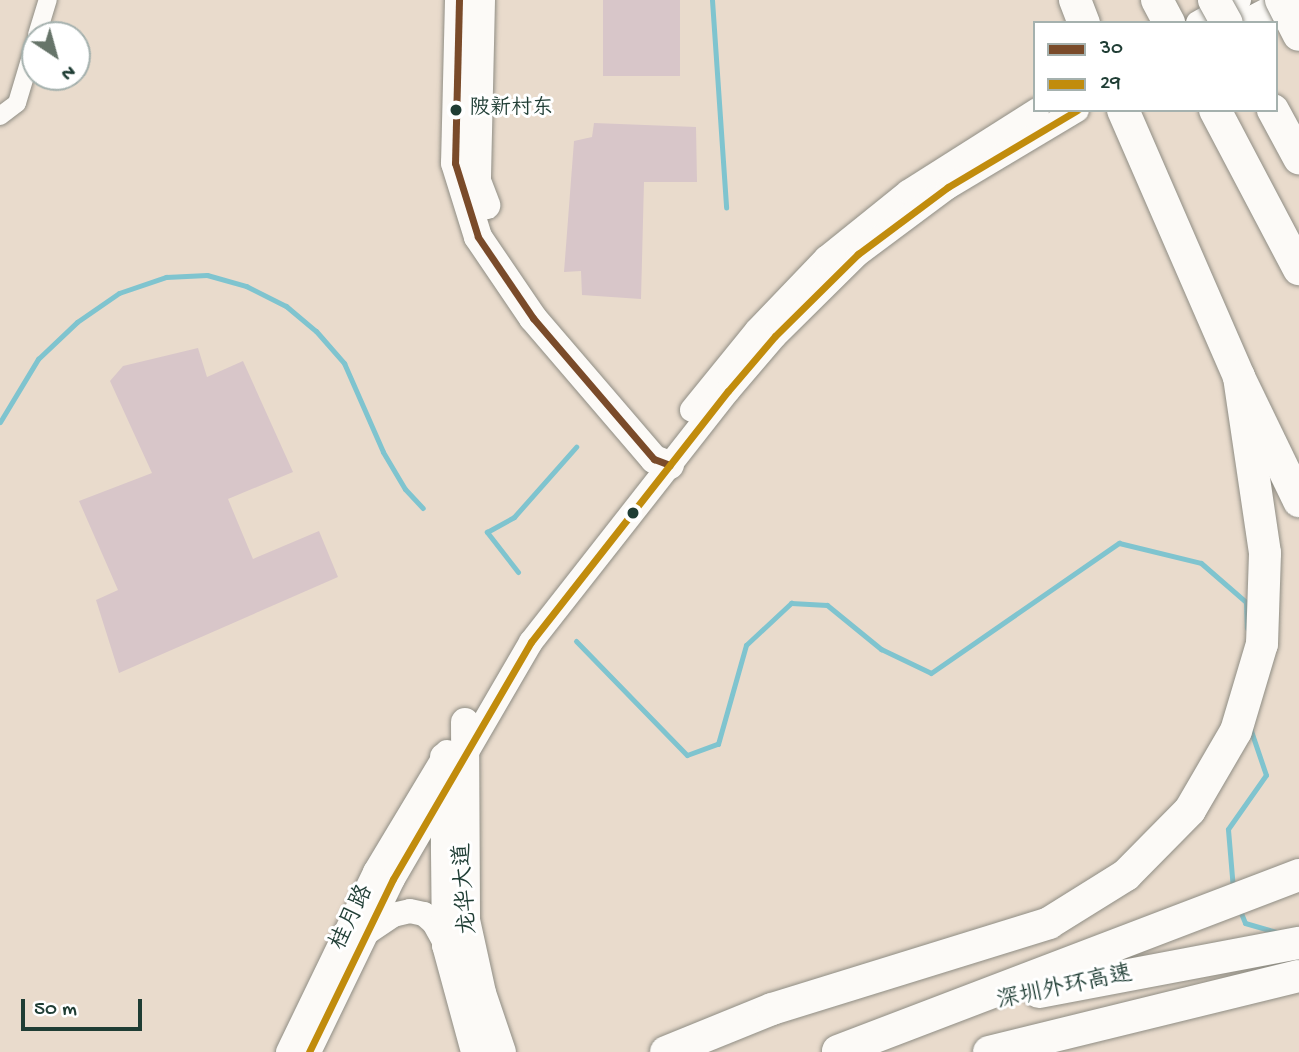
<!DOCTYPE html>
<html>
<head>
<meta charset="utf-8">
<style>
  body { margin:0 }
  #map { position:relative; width:1299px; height:1052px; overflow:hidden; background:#e9dbcc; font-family:"Gochi Hand","LXGW WenKai TC",sans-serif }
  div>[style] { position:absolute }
  .stream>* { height:5px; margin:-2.5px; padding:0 2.5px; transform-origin:2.5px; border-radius:2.5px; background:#7fc4cf }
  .building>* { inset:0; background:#d8c6c9; transform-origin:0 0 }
  .roads { filter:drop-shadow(0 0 2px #8f8d84) drop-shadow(0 0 2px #8f8d84) }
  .minor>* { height:18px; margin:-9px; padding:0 9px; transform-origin:9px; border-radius:9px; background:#fcfaf7 }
  .secondary>* { height:24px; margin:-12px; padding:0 12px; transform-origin:12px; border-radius:12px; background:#fcfaf7 }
  .primary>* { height:28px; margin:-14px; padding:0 14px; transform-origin:14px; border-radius:14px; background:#fcfaf7 }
  .motorway>* { height:32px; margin:-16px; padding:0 16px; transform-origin:16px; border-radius:16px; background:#fcfaf7 }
  .bridges { filter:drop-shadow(0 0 2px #8f8d84) drop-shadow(0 0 2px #8f8d84) }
  .motorway-bridge>* { height:32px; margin:-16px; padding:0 16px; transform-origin:16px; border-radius:16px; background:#fcfaf7 }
  .bus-1>* { height:7px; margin:-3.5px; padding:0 3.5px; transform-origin:3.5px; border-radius:3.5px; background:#7a4b2a }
  .bus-2>* { height:7px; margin:-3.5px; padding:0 3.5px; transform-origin:3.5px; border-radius:3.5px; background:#c18c0d }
  .dots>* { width:19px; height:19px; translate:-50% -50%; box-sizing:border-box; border:4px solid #fff; border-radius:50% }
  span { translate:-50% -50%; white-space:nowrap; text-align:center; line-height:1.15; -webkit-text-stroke:6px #fff; paint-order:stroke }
  .bus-label { font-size:21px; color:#1f3d34 }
  .left { translate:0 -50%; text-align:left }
  .street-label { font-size:23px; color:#1f3d34 }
  .legend { position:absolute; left:1033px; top:21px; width:245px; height:91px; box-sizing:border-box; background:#fff; border:2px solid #a5b1ae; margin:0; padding:9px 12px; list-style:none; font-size:21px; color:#1f3d34 }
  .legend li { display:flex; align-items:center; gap:14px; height:35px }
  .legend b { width:35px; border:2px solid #a5b1ae }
  .north { position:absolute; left:21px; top:21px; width:70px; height:70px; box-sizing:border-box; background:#fff; border:2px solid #a5b1ae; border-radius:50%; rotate:144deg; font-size:19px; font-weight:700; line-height:28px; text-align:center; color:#1f3d34 }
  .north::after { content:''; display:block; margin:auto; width:24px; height:32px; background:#667469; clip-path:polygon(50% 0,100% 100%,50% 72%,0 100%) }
  .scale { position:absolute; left:21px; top:999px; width:121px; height:32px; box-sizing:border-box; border:4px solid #1f3d34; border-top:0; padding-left:9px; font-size:21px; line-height:24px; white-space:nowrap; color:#1f3d34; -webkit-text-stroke:5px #fff; paint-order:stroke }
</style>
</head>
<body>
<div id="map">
  <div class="stream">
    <div style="left:712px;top:0;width:208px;rotate:86.1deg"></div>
    <div style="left:0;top:422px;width:74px;rotate:-58.9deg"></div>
    <div style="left:38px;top:359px;width:54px;rotate:-43.5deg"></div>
    <div style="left:77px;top:322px;width:51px;rotate:-34.6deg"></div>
    <div style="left:119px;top:293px;width:50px;rotate:-18.8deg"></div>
    <div style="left:166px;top:277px;width:41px;rotate:-2.8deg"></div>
    <div style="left:207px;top:275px;width:41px;rotate:15.8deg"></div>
    <div style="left:246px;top:286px;width:45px;rotate:26.6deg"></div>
    <div style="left:286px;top:306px;width:39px;rotate:40deg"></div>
    <div style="left:316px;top:331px;width:43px;rotate:48.8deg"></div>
    <div style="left:344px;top:363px;width:97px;rotate:66.3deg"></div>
    <div style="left:383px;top:452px;width:43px;rotate:59.3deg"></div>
    <div style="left:405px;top:489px;width:26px;rotate:47deg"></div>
    <div style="left:518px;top:572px;width:51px;rotate:-127.8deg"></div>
    <div style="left:487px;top:532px;width:31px;rotate:-29deg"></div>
    <div style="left:514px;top:517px;width:94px;rotate:-48.5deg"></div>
    <div style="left:576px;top:641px;width:159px;rotate:45.8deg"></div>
    <div style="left:687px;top:755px;width:33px;rotate:-20deg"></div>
    <div style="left:718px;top:744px;width:103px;rotate:-74.2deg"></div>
    <div style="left:746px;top:645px;width:62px;rotate:-43deg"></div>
    <div style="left:791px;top:603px;width:36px;rotate:3deg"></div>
    <div style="left:827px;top:605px;width:70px;rotate:39.2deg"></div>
    <div style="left:881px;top:649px;width:55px;rotate:25.6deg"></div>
    <div style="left:931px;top:673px;width:229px;rotate:-34.7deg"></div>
    <div style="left:1119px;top:543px;width:84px;rotate:13.7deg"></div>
    <div style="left:1201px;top:563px;width:60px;rotate:40.9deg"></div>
    <div style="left:1246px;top:602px;width:26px;rotate:88deg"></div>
    <div style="left:1233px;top:889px;width:60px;rotate:-94.8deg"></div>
    <div style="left:1228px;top:829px;width:66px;rotate:-54.9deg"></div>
    <div style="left:1266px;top:775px;width:50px;rotate:-108.8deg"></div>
    <div style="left:1239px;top:908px;width:16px;rotate:68deg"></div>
    <div style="left:1245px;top:923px;width:37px;rotate:16deg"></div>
  </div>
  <div class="building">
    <div style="left:603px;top:0;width:77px;height:76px"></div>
    <div style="clip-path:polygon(594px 123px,696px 127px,697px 182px,644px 182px,641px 299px,582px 295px,581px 271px,564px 272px,574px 141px,592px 137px)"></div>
    <div style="clip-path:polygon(198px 348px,207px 377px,243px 361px,293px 472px,228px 499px,253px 559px,319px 531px,338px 577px,119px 673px,96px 600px,118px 590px,79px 501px,152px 473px,110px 381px,123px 366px)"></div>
  </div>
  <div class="roads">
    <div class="minor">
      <div style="left:37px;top:35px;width:37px;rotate:-73deg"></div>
      <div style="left:0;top:116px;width:21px;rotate:-37deg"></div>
      <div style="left:17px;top:103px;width:63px;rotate:-73.3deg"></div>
    </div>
    <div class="secondary">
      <div style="left:1198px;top:23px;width:47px;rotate:-29.3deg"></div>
      <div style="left:1242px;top:23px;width:50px;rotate:-27.6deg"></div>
      <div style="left:692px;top:410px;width:103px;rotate:-50.9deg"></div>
      <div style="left:757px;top:330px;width:100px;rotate:-46.2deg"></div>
      <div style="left:826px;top:258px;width:105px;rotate:-38.8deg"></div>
      <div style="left:908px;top:192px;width:153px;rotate:-32.4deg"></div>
      <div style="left:368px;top:932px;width:30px;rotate:-34deg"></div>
      <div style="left:393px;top:915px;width:17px;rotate:-13deg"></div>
      <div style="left:410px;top:911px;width:14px;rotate:12deg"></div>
      <div style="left:424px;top:914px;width:13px;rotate:42deg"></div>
      <div style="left:434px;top:923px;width:25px;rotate:61deg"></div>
      <div style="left:288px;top:1052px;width:200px;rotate:-64.2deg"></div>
      <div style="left:375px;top:872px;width:140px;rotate:-59deg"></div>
      <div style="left:309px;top:1052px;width:192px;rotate:-64.1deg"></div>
      <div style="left:393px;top:879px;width:274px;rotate:-59.8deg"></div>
      <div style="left:531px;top:642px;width:319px;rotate:-51.9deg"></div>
      <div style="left:728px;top:391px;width:72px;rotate:-49.5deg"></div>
      <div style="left:775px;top:336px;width:117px;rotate:-44.7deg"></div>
      <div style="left:858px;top:254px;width:112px;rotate:-36.7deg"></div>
      <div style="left:948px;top:187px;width:150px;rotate:-30.8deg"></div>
    </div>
    <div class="primary">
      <div style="left:459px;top:0;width:163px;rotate:91.4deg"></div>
      <div style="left:455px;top:163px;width:77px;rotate:72.7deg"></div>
      <div style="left:478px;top:237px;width:98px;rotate:55.8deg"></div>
      <div style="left:533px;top:318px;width:186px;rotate:49.4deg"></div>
      <div style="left:654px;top:459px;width:17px;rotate:21deg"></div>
      <div style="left:481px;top:0;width:181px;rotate:91.3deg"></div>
      <div style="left:477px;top:181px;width:26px;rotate:69deg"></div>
      <div style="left:465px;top:722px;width:198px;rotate:89.7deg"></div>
      <div style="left:466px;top:920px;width:75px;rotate:77.6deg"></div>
      <div style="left:482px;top:993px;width:62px;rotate:71.3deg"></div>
      <div style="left:444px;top:757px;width:188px;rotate:89.4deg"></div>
      <div style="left:446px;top:945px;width:111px;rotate:74.8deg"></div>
    </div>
    <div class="motorway">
      <div style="left:1075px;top:0;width:25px;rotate:69deg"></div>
      <div style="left:1157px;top:0;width:26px;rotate:62deg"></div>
      <div style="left:1123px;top:110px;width:291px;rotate:66.5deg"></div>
      <div style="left:1239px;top:377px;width:138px;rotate:64.2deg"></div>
      <div style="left:1215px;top:110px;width:180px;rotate:62.2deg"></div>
      <div style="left:1273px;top:110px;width:55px;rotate:61.6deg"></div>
      <div style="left:1039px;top:992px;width:265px;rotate:-10.7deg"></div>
      <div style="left:838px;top:1051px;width:493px;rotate:-20.9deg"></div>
      <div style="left:666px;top:1052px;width:114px;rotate:-22.1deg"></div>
      <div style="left:772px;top:1009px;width:290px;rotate:-17.2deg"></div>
      <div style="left:1049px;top:923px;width:91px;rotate:-31.9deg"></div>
      <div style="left:1126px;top:875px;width:91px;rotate:-45.4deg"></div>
      <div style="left:1190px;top:810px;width:91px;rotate:-59.8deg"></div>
      <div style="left:1236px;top:731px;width:91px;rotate:-73.4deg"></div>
      <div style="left:1262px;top:644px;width:91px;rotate:-88.1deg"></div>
      <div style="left:1265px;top:553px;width:178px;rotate:-98.4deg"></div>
      <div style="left:989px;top:1052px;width:319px;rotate:-13.8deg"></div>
    </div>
  </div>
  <div class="bridges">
    <div class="motorway-bridge">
      <div style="left:1214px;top:0;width:26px;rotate:61deg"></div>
      <div style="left:1281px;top:0;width:39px;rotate:63deg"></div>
    </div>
  </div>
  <div class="bus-1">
    <div style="left:459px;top:0;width:163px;rotate:91.4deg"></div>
    <div style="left:455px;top:163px;width:77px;rotate:72.7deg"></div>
    <div style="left:478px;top:237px;width:98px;rotate:55.8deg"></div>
    <div style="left:533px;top:318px;width:186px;rotate:49.4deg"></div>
    <div style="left:654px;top:459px;width:17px;rotate:21deg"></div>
  </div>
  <div class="bus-2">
    <div style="left:309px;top:1052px;width:192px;rotate:-64.1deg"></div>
    <div style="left:393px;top:879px;width:274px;rotate:-59.8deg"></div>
    <div style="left:531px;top:642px;width:319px;rotate:-51.9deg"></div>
    <div style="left:728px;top:391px;width:72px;rotate:-49.5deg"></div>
    <div style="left:775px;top:336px;width:117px;rotate:-44.7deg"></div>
    <div style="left:858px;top:254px;width:112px;rotate:-36.7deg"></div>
    <div style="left:948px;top:187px;width:150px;rotate:-30.8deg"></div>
  </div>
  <div class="dots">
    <div style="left:456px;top:110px;background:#1f3d34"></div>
    <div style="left:633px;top:513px;background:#1f3d34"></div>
  </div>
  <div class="bus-label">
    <span class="left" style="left:469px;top:110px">陂新村东</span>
  </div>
  <div class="street-label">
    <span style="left:467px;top:889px;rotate:-94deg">龙华大道</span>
    <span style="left:353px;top:918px;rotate:-64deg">桂月路</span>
    <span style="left:1065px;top:989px;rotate:-12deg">深圳外环高速</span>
  </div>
  <ul class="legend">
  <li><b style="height:9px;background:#7a4b2a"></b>30</li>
  <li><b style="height:9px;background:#c18c0d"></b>29</li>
  </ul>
  <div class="north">N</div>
  <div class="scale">50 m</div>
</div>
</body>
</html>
